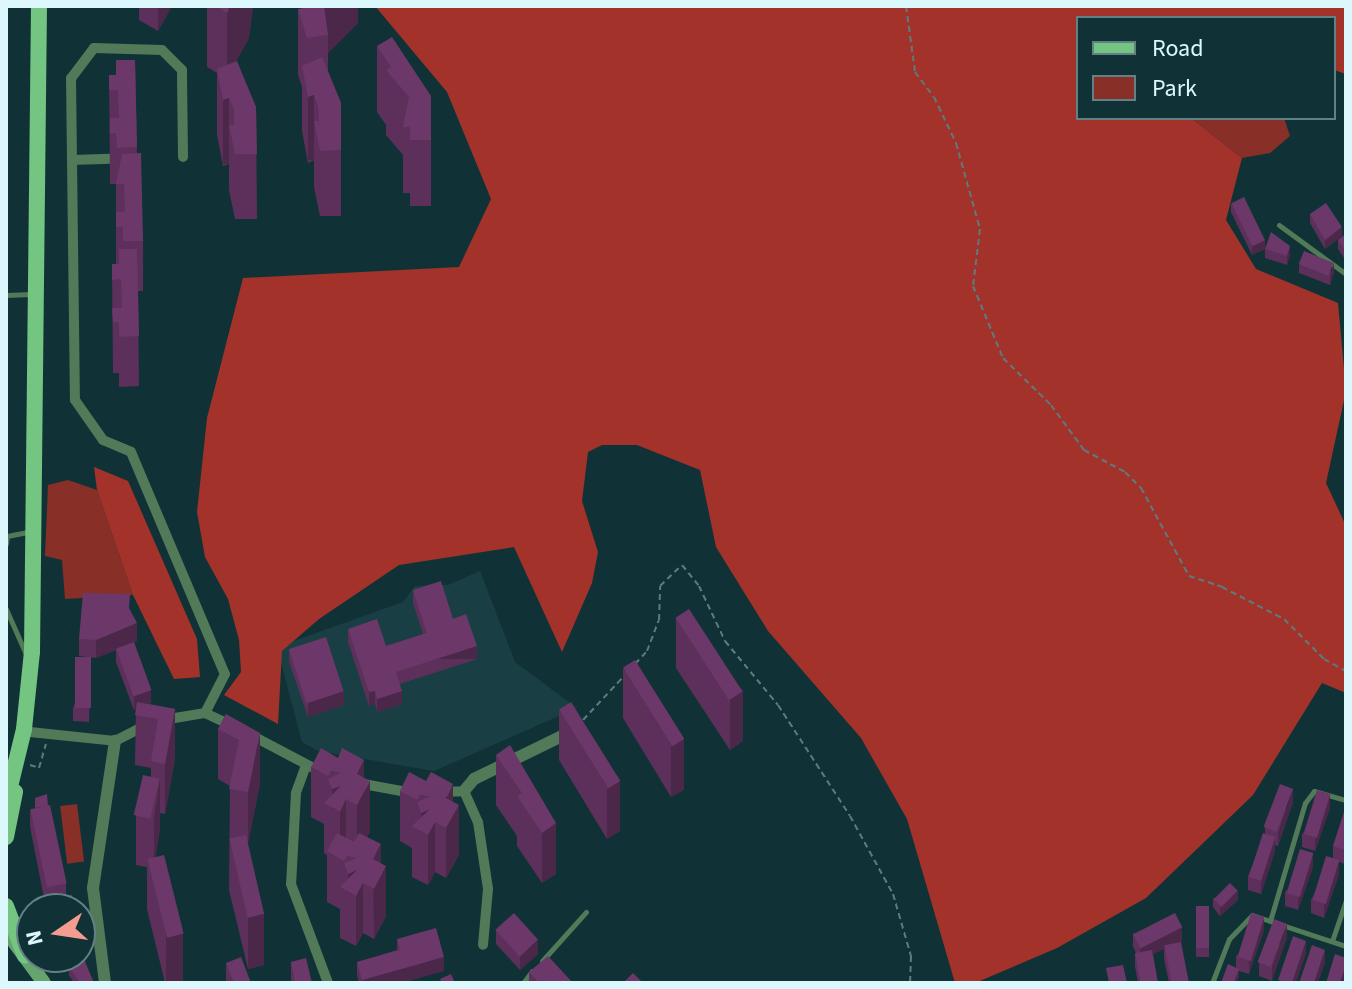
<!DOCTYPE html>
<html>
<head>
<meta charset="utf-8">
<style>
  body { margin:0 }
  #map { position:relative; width:1352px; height:989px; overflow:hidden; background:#103236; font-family:"Source Sans 3",sans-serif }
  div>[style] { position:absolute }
  .built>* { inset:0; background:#193f44 }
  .green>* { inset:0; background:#882f27; transform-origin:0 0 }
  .forest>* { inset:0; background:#a3332a }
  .path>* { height:2px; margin-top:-1px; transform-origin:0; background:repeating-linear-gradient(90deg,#5b7b7f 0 6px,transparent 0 10px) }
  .service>* { height:5px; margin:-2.5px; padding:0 2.5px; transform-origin:2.5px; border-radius:2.5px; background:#527958 }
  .minor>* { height:10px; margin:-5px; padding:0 5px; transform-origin:5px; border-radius:5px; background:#527958 }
  .tertiary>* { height:12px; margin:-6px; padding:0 6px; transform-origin:6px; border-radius:6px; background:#527958 }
  .secondary>* { height:14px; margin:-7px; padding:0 7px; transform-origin:7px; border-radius:7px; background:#65a46f }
  .primary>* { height:16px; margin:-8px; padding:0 8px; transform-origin:8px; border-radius:8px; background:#73c581 }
  .wall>* { inset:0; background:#5c305a; transform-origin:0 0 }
  .shaded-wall>* { inset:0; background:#4b274a; transform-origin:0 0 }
  .building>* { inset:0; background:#6b3869; transform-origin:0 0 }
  span { translate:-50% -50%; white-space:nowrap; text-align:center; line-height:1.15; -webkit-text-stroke:6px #103236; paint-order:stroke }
  .frame { position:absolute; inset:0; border:8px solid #dcf8fd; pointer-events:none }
  .legend { position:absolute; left:1076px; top:16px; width:260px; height:104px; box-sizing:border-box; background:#103236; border:2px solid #628186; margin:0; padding:10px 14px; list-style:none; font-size:24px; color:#dcf8fd }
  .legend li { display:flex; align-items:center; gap:16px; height:40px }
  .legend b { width:40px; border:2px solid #628186 }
  .north { position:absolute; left:16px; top:893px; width:80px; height:80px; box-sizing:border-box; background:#103236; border:2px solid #628186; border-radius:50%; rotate:257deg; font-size:22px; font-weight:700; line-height:32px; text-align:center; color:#dcf8fd }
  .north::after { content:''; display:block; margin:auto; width:28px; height:36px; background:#f59c90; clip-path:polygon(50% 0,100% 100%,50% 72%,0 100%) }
</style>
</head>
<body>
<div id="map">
  <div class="built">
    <div style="clip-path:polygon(480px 571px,515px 662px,577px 708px,434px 771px,318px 751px,302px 742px,277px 647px,403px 602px,415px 586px,448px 585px)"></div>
  </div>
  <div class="green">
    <div style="clip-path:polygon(1191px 118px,1284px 118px,1290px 136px,1270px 153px,1242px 158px)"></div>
    <div style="clip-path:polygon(68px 480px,97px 490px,133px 595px,65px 599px,62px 560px,45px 556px,48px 485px)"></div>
    <div style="left:77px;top:804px;width:58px;height:17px;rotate:83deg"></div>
  </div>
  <div class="forest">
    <div style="clip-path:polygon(375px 6px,1346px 6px,1346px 74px,1334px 70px,1334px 18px,1078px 18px,1078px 118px,1191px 118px,1242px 158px,1226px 220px,1256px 269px,1338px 303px,1346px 391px,1326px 483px,1346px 526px,1346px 693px,1322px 683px,1253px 795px,1146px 898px,1057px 948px,975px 983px,955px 983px,907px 819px,861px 738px,768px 631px,716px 547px,700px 470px,637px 445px,602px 445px,588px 452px,582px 501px,598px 552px,592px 583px,562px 652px,514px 547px,399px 565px,319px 619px,282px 651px,278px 724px,224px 695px,241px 672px,239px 640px,228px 599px,205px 557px,197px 512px,207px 418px,243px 278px,459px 267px,491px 199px,447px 92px)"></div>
    <div style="clip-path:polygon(94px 467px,128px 481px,197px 639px,200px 677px,174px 679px,133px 595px,97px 490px)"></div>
  </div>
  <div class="path">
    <div style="left:906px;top:6px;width:67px;rotate:82.2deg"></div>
    <div style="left:915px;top:72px;width:31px;rotate:53deg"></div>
    <div style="left:934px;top:97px;width:51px;rotate:64.4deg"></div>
    <div style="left:956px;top:143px;width:89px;rotate:74.4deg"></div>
    <div style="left:980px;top:229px;width:57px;rotate:97deg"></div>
    <div style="left:973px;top:286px;width:78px;rotate:67.4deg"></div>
    <div style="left:1003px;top:358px;width:67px;rotate:44.4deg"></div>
    <div style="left:1051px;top:405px;width:56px;rotate:53.7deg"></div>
    <div style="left:1084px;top:450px;width:47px;rotate:28.2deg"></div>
    <div style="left:1125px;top:472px;width:23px;rotate:45deg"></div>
    <div style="left:1141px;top:488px;width:100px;rotate:61.4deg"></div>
    <div style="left:1189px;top:576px;width:35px;rotate:18deg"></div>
    <div style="left:1222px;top:587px;width:70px;rotate:27.3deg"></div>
    <div style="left:1284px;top:619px;width:57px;rotate:45deg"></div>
    <div style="left:1324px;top:659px;width:25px;rotate:29deg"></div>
    <div style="left:635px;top:664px;width:18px;rotate:-47deg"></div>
    <div style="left:647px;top:651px;width:33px;rotate:-69deg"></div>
    <div style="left:659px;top:620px;width:34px;rotate:-88deg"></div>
    <div style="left:660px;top:586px;width:30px;rotate:-44deg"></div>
    <div style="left:682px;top:565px;width:27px;rotate:51deg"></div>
    <div style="left:699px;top:586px;width:61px;rotate:64.7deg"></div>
    <div style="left:725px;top:641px;width:83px;rotate:50.4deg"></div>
    <div style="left:778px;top:705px;width:132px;rotate:57deg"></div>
    <div style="left:850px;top:816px;width:89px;rotate:61.1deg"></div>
    <div style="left:893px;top:894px;width:65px;rotate:73.8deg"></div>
    <div style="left:911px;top:956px;width:27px;rotate:92deg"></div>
    <div style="left:583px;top:720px;width:62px;rotate:-47deg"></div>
    <div style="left:30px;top:765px;width:9px;rotate:18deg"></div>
    <div style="left:39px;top:768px;width:25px;rotate:-74deg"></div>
  </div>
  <div class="service">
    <div style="left:1279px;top:225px;width:83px;rotate:36.2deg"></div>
    <div style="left:6px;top:295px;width:26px;rotate:-2deg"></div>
    <div style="left:6px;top:544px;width:8px;rotate:-83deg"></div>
    <div style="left:7px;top:536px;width:21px;rotate:-11deg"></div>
    <div style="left:6px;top:609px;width:47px;rotate:66.2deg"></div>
    <div style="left:1270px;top:921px;width:123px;rotate:-73.5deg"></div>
    <div style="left:1305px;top:803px;width:15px;rotate:-53deg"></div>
    <div style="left:1314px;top:791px;width:33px;rotate:16deg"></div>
    <div style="left:1332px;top:941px;width:43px;rotate:-71.1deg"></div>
    <div style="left:542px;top:961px;width:66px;rotate:-48.1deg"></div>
    <div style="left:523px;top:983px;width:15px;rotate:-53deg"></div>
    <div style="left:1212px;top:983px;width:47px;rotate:-68.9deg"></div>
    <div style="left:1229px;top:939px;width:33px;rotate:-46deg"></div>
    <div style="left:1252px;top:915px;width:99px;rotate:18.3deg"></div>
  </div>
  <div class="minor">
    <div style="left:183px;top:157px;width:87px;rotate:-90.7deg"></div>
    <div style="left:182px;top:70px;width:28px;rotate:-135deg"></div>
    <div style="left:162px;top:50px;width:68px;rotate:-178.3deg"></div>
    <div style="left:94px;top:48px;width:38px;rotate:127deg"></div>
    <div style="left:71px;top:78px;width:322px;rotate:89.3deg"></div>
    <div style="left:75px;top:400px;width:49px;rotate:55deg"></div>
    <div style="left:103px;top:440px;width:30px;rotate:23deg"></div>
    <div style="left:131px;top:452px;width:241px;rotate:67.1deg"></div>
    <div style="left:225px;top:674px;width:44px;rotate:117.1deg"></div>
    <div style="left:72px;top:160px;width:38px;rotate:-2deg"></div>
    <div style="left:163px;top:720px;width:43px;rotate:-9.5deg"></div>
    <div style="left:205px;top:713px;width:33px;rotate:25deg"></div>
    <div style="left:30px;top:732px;width:85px;rotate:6deg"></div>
    <div style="left:115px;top:741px;width:33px;rotate:-27deg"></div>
    <div style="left:249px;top:734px;width:84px;rotate:27.8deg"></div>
    <div style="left:305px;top:768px;width:27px;rotate:110deg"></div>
    <div style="left:296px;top:793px;width:91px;rotate:93.1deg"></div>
    <div style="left:291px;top:884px;width:106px;rotate:69.5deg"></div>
    <div style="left:358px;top:783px;width:55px;rotate:10.5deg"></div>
    <div style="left:440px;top:792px;width:24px;rotate:-2deg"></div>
    <div style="left:464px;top:791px;width:34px;rotate:66deg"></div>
    <div style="left:478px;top:822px;width:68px;rotate:81.5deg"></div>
    <div style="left:488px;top:889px;width:56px;rotate:95.1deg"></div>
  </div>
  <div class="tertiary">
    <div style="left:464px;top:791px;width:16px;rotate:-50deg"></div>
    <div style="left:474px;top:779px;width:109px;rotate:-26.1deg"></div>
    <div style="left:105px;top:983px;width:96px;rotate:-97.2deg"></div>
    <div style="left:93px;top:888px;width:149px;rotate:-81.5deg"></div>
  </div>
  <div class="secondary">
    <div style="left:6px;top:931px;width:64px;rotate:53.8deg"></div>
  </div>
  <div class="primary">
    <div style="left:6px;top:803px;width:76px;rotate:-76.3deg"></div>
    <div style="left:24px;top:729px;width:77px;rotate:-84.1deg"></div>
    <div style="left:32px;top:652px;width:646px;rotate:-89.38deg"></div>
    <div style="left:6px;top:837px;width:46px;rotate:-78.7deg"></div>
    <div style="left:6px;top:906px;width:53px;rotate:69.2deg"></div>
  </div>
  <div class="wall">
    <div style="clip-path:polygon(139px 6px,172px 6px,158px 31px,139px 20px)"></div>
    <div style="clip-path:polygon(207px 6px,253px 6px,249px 38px,236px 61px,256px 107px,257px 219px,235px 219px,229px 190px,229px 164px,223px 166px,217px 135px,217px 73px,207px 67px)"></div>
    <div style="clip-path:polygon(302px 6px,358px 6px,358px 23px,328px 53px,328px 71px,341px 103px,341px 216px,320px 216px,314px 187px,314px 160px,308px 163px,302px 131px,302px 87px,298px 75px,298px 9px,302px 9px)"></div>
    <div style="clip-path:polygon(377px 46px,431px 96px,431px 206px,410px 206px,410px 193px,403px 193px,403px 155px,386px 135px,386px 125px,377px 112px)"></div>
    <div style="clip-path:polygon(135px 60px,137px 153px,143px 241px,143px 291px,138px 291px,139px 386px,119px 387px,119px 373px,113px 373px,112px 264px,116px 264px,116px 184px,110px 184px,109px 75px,116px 75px)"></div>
    <div style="clip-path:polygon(1231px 203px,1265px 249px,1252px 255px,1231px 212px)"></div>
    <div style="clip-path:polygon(1310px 214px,1342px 236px,1325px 249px,1310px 223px)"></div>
    <div style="clip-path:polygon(1346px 234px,1346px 261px,1338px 249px,1338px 240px)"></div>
    <div style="clip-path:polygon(1265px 249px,1290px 255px,1287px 265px,1265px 258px)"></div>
    <div style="clip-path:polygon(1299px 264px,1334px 272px,1330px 285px,1299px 273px)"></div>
    <div style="clip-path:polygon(413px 590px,453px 619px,477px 659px,400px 684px,402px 704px,377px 712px,375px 704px,369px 706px,348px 642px,348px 629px,386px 646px,423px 634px,413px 603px)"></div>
    <div style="clip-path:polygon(130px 610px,137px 641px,130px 644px,151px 703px,149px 704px,175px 709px,175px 759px,165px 814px,160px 813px,160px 829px,155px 857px,183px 983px,165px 983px,147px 909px,147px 867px,136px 865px,136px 815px,151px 777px,151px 768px,135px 765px,136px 709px,134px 710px,116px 662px,116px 650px,96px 658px,79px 656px,79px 639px)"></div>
    <div style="clip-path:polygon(676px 618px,743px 691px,743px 741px,730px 750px,676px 668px)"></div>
    <div style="clip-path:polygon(289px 649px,344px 705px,308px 717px,289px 662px)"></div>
    <div style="clip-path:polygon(91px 657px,89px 722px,73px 721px,73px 708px)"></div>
    <div style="clip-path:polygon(623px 668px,684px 739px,684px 790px,671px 797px,623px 718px)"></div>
    <div style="clip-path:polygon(559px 710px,620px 781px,620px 831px,607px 839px,559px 760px)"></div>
    <div style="clip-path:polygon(226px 714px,260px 784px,248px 843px,247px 842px,264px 965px,248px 969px,229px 890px,230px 786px,218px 779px,218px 729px)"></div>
    <div style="clip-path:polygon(496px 755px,556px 823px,556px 874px,542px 883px,517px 846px,517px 836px,496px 805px)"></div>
    <div style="clip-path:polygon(311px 767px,364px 778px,370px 832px,367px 837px,381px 863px,386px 916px,374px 939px,363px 933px,356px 946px,340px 938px,340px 909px,327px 902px,327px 855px,324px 853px,324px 824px,311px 817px)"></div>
    <div style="clip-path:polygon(400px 791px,453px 802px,459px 855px,446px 878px,435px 872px,428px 885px,412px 877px,412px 848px,400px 841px)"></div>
    <div style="clip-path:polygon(1293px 802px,1278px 846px,1275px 845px,1275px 851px,1261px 894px,1248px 890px,1248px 876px,1265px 834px,1265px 828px)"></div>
    <div style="clip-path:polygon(1346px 806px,1345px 864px,1339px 862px,1339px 874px,1324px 918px,1311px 913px,1311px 900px,1333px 858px,1333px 846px)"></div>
    <div style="clip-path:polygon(1330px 808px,1315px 851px,1302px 847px,1302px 834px)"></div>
    <div style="clip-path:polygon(30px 809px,66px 883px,66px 895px,38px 907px,38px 899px,44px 898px,30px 827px)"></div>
    <div style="clip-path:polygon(1313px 867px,1298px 910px,1285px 906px,1285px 892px)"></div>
    <div style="clip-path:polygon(1213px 898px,1238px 900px,1220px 916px,1213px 907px)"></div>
    <div style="left:1196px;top:906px;width:13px;height:51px"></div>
    <div style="clip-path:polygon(496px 930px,538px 954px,520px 970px,496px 944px)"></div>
    <div style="clip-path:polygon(1264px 930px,1249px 974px,1239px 971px,1239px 978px,1236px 967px,1236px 956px)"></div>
    <div style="clip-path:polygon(1133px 933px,1182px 941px,1177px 943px,1189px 983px,1169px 983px,1164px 959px,1164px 949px,1153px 954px,1158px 983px,1138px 983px,1135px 966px,1135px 953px,1136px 953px,1133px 946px)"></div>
    <div style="clip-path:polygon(1287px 937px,1272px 981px,1259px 976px,1259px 963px)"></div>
    <div style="clip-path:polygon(397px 939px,444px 971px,400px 983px,359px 983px,357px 975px,357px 962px,397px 950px)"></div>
    <div style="clip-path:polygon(53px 957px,67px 957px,67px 969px)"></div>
    <div style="clip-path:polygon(291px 962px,312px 983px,291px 983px)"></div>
    <div style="clip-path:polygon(226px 963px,251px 983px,226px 983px)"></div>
    <div style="clip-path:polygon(69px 966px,94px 983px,74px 983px,69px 975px)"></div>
    <div style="clip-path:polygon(529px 972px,572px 983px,529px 983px)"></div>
  </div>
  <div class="shaded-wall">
    <div style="clip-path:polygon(158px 6px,172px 6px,158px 31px)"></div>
    <div style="clip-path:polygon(230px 6px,253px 6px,249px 38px,227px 78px,227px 13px)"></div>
    <div style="clip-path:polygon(323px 6px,358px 6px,358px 23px,328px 53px,328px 35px)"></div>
    <div style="left:314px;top:95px;width:65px;height:6px;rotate:90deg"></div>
    <div style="left:229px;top:98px;width:66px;height:6px;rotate:90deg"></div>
    <div style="clip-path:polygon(1342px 227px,1342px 236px,1325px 249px,1325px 240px)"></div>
    <div style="clip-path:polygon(1265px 240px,1265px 249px,1252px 255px,1252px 246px)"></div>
    <div style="clip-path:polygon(1290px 246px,1290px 255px,1287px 265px,1287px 256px)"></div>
    <div style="clip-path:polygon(1334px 263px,1334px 272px,1330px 285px,1330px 276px)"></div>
    <div style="clip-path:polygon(137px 623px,137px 641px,96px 658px,96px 640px)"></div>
    <div style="left:477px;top:646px;width:13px;height:85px;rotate:90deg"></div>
    <div style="clip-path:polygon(151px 690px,151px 703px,134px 710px,134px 696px)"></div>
    <div style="clip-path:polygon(344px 691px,344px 705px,308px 717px,308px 703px)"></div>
    <div style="clip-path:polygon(375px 691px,375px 704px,369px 706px,369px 692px)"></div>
    <div style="clip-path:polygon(402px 691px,402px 704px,377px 712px,377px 699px)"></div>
    <div style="clip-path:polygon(743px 691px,743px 741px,730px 750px,730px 700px)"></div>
    <div style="clip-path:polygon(175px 709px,175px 759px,165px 814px,165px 764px)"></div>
    <div style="clip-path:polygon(260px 733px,260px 784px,248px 843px,248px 792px)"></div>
    <div style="clip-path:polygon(684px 739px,684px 790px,671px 797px,671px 747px)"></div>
    <div style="clip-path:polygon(364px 760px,364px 792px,370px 781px,370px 832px,357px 855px,357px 774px)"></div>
    <div style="clip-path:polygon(160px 779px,160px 829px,154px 868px,154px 818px)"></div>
    <div style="clip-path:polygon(620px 781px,620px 831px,607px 839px,607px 789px)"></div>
    <div style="clip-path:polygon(453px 784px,453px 815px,459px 805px,459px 855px,446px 878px,446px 798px)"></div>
    <div style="clip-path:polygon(341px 786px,346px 799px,346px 849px,340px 858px,340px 812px,332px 808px,332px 789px)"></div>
    <div style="clip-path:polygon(1293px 789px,1293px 802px,1278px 846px,1278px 833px)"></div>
    <div style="clip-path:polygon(1330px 794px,1330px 808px,1315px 851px,1315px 838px)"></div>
    <div style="clip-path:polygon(430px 809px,435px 822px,435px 872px,428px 885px,428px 835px,421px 831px,421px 813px)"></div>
    <div style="clip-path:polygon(556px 823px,556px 874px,542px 883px,542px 833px)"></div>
    <div style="clip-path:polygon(1275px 837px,1275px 851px,1261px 894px,1261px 881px)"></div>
    <div style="clip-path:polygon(381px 844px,381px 876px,386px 866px,386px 916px,374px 939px,373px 859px)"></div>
    <div style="clip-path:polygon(1313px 853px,1313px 867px,1298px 910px,1298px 897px)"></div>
    <div style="clip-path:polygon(1339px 860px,1339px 874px,1324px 918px,1324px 904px)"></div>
    <div style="clip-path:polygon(357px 870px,363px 883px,363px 933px,356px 946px,356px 896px,348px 892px,348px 874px)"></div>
    <div style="clip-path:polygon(1238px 891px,1238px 900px,1220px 916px,1220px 907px)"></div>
    <div style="clip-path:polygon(264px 914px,264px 965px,248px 969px,248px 918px)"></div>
    <div style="clip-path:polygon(1264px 917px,1264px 930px,1249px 974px,1249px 961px)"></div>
    <div style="clip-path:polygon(1287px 924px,1287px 937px,1272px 981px,1272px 967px)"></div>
    <div style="clip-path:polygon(1182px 927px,1182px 941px,1140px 960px,1140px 947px)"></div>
    <div style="left:183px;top:934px;width:49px;height:17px;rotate:90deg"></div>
    <div style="clip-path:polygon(538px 940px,538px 954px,520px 970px,520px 957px)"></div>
    <div style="clip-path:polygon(1306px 941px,1306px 954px,1296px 983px,1292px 983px)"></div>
    <div style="clip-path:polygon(1325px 950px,1325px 963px,1318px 983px,1314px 983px)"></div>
    <div style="clip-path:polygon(444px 957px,444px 971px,400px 983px,362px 983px,362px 980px)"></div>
    <div style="clip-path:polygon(1346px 965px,1346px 979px,1344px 983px,1340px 983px)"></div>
    <div style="clip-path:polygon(1239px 969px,1239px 978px,1237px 983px,1234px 983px)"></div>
  </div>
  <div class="building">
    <div style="clip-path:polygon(215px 6px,230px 6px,227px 13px)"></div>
    <div style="clip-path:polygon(304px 6px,324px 6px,328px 35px,307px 38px,298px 9px,305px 8px)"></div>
    <div style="clip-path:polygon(392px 37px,431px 96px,431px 140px,410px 140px,410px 127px,403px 127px,409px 97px,386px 70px,391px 67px,377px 46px)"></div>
    <div style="clip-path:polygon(322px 57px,341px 103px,341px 150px,320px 151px,314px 121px,319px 121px,318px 106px,314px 95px,308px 97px,302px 66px)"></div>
    <div style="clip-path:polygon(116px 60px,135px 60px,137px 147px,117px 148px,116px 133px,110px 133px,110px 118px,119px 118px,118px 90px,109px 90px,109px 75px,116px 75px)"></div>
    <div style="clip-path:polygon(237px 61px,256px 107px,257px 154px,235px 154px,229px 125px,234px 125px,234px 110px,229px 98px,223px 100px,217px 69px)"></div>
    <div style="clip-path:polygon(141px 153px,143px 241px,123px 241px,123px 227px,116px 227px,116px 212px,125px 212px,124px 184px,116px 184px,122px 154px)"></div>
    <div style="left:1244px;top:197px;width:48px;height:14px;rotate:64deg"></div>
    <div style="clip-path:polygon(1326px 203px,1342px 227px,1325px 240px,1310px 214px)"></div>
    <div style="clip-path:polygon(1271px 232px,1290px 246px,1287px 256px,1265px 249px)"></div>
    <div style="clip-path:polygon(1346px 234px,1346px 252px,1338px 240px)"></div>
    <div style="clip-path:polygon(119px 249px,137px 249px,139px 336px,119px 337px,119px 322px,113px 322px,112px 308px,122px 308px,121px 279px,112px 280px,112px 264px,119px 264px)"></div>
    <div style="left:1304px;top:251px;width:32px;height:14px;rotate:22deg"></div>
    <div style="clip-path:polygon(441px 581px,453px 619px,466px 614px,477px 646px,396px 672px,402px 691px,377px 699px,375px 691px,369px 692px,348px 629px,377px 619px,386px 646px,427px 633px,413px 590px)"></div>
    <div style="clip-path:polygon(83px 593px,130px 594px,129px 608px,137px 623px,96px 640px,79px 639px)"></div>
    <div style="left:689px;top:609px;width:98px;height:16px;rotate:57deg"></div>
    <div style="left:326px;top:637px;width:57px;height:39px;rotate:72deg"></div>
    <div style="left:134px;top:642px;width:51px;height:19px;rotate:70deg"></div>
    <div style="left:75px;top:657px;width:16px;height:51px"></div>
    <div style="left:635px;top:660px;width:93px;height:14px;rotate:58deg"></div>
    <div style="clip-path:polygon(137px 702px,175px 709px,165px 764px,151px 761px,158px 719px,135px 715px)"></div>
    <div style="left:571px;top:702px;width:93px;height:14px;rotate:58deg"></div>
    <div style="clip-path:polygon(226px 714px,260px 733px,248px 792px,229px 789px,239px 740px,218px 729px)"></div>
    <div style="clip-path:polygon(510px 745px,556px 823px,542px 833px,517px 796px,522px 793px,496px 755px)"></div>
    <div style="clip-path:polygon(321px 748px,338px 758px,342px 748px,364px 760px,357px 774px,370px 781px,357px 805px,346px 799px,340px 812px,324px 803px,341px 786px,332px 789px,328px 779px,340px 773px,331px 771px,328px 776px,311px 767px)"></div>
    <div style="clip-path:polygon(409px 772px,426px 781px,431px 772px,453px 784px,446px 798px,459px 805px,446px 828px,435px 822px,428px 835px,412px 826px,430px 809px,421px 813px,417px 802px,429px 797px,420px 795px,417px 800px,400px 791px)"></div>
    <div style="left:143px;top:775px;width:17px;height:41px;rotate:13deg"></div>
    <div style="left:1280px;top:784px;width:14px;height:46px;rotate:21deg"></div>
    <div style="left:1317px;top:790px;width:14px;height:46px;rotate:17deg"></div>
    <div style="clip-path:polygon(47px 794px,48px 806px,35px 808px,35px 798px)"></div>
    <div style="left:50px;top:805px;width:80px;height:20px;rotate:78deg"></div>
    <div style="clip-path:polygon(1346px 806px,1346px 849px,1345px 850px,1333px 846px)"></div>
    <div style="clip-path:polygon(337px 833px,354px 842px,359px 833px,381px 844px,373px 859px,386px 866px,374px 889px,363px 883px,356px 896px,340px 887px,357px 870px,348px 874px,344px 863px,357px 858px,347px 856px,344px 861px,327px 851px)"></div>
    <div style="left:1263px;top:833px;width:13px;height:46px;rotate:18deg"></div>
    <div style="left:246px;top:835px;width:81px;height:17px;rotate:77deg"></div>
    <div style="left:1300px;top:849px;width:14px;height:46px;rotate:17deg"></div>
    <div style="left:164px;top:855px;width:81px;height:17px;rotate:76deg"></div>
    <div style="left:1326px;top:856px;width:14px;height:46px;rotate:17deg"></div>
    <div style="left:1230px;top:883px;width:11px;height:23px;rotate:45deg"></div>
    <div style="clip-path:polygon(72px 895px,73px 909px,64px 909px,64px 905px,39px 906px,38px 899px)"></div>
    <div style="clip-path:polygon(64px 905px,64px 909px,37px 909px,37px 907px)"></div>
    <div style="left:1196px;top:906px;width:13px;height:42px"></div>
    <div style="left:514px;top:913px;width:36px;height:25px;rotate:48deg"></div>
    <div style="left:1175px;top:913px;width:16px;height:47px;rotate:63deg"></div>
    <div style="left:1251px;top:913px;width:14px;height:46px;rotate:17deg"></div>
    <div style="left:1274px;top:919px;width:14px;height:46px;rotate:21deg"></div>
    <div style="clip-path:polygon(436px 928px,444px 957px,362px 980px,357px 962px,400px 950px,397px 939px)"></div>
    <div style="clip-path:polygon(1293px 936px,1306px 941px,1292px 983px,1288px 983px,1278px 980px)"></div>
    <div style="left:1181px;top:942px;width:42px;height:17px;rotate:79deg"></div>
    <div style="clip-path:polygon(1312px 945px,1325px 950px,1314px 983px,1299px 983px)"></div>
    <div style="left:1152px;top:950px;width:34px;height:17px;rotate:80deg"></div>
    <div style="clip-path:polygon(1335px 954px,1346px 958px,1346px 965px,1340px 983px,1326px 983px)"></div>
    <div style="clip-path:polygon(548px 956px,572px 982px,571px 983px,539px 983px,529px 972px)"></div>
    <div style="clip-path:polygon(241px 957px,251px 983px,234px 983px,226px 963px)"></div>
    <div style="clip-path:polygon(306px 958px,312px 983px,295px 983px,291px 962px)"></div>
    <div style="clip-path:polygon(84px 959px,94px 983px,80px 983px,69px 966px)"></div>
    <div style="clip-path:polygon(1228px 964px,1239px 969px,1234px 983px,1221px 983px)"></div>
    <div style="clip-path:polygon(1123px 965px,1127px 983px,1109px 983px,1106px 968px)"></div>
    <div style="clip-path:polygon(633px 973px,643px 983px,623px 983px)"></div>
    <div style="clip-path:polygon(451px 974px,455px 983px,442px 983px,440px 979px)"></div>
  </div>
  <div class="frame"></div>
  <ul class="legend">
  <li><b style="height:10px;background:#73c581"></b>Road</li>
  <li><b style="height:22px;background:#882f27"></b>Park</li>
  </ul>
  <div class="north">N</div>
</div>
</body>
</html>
